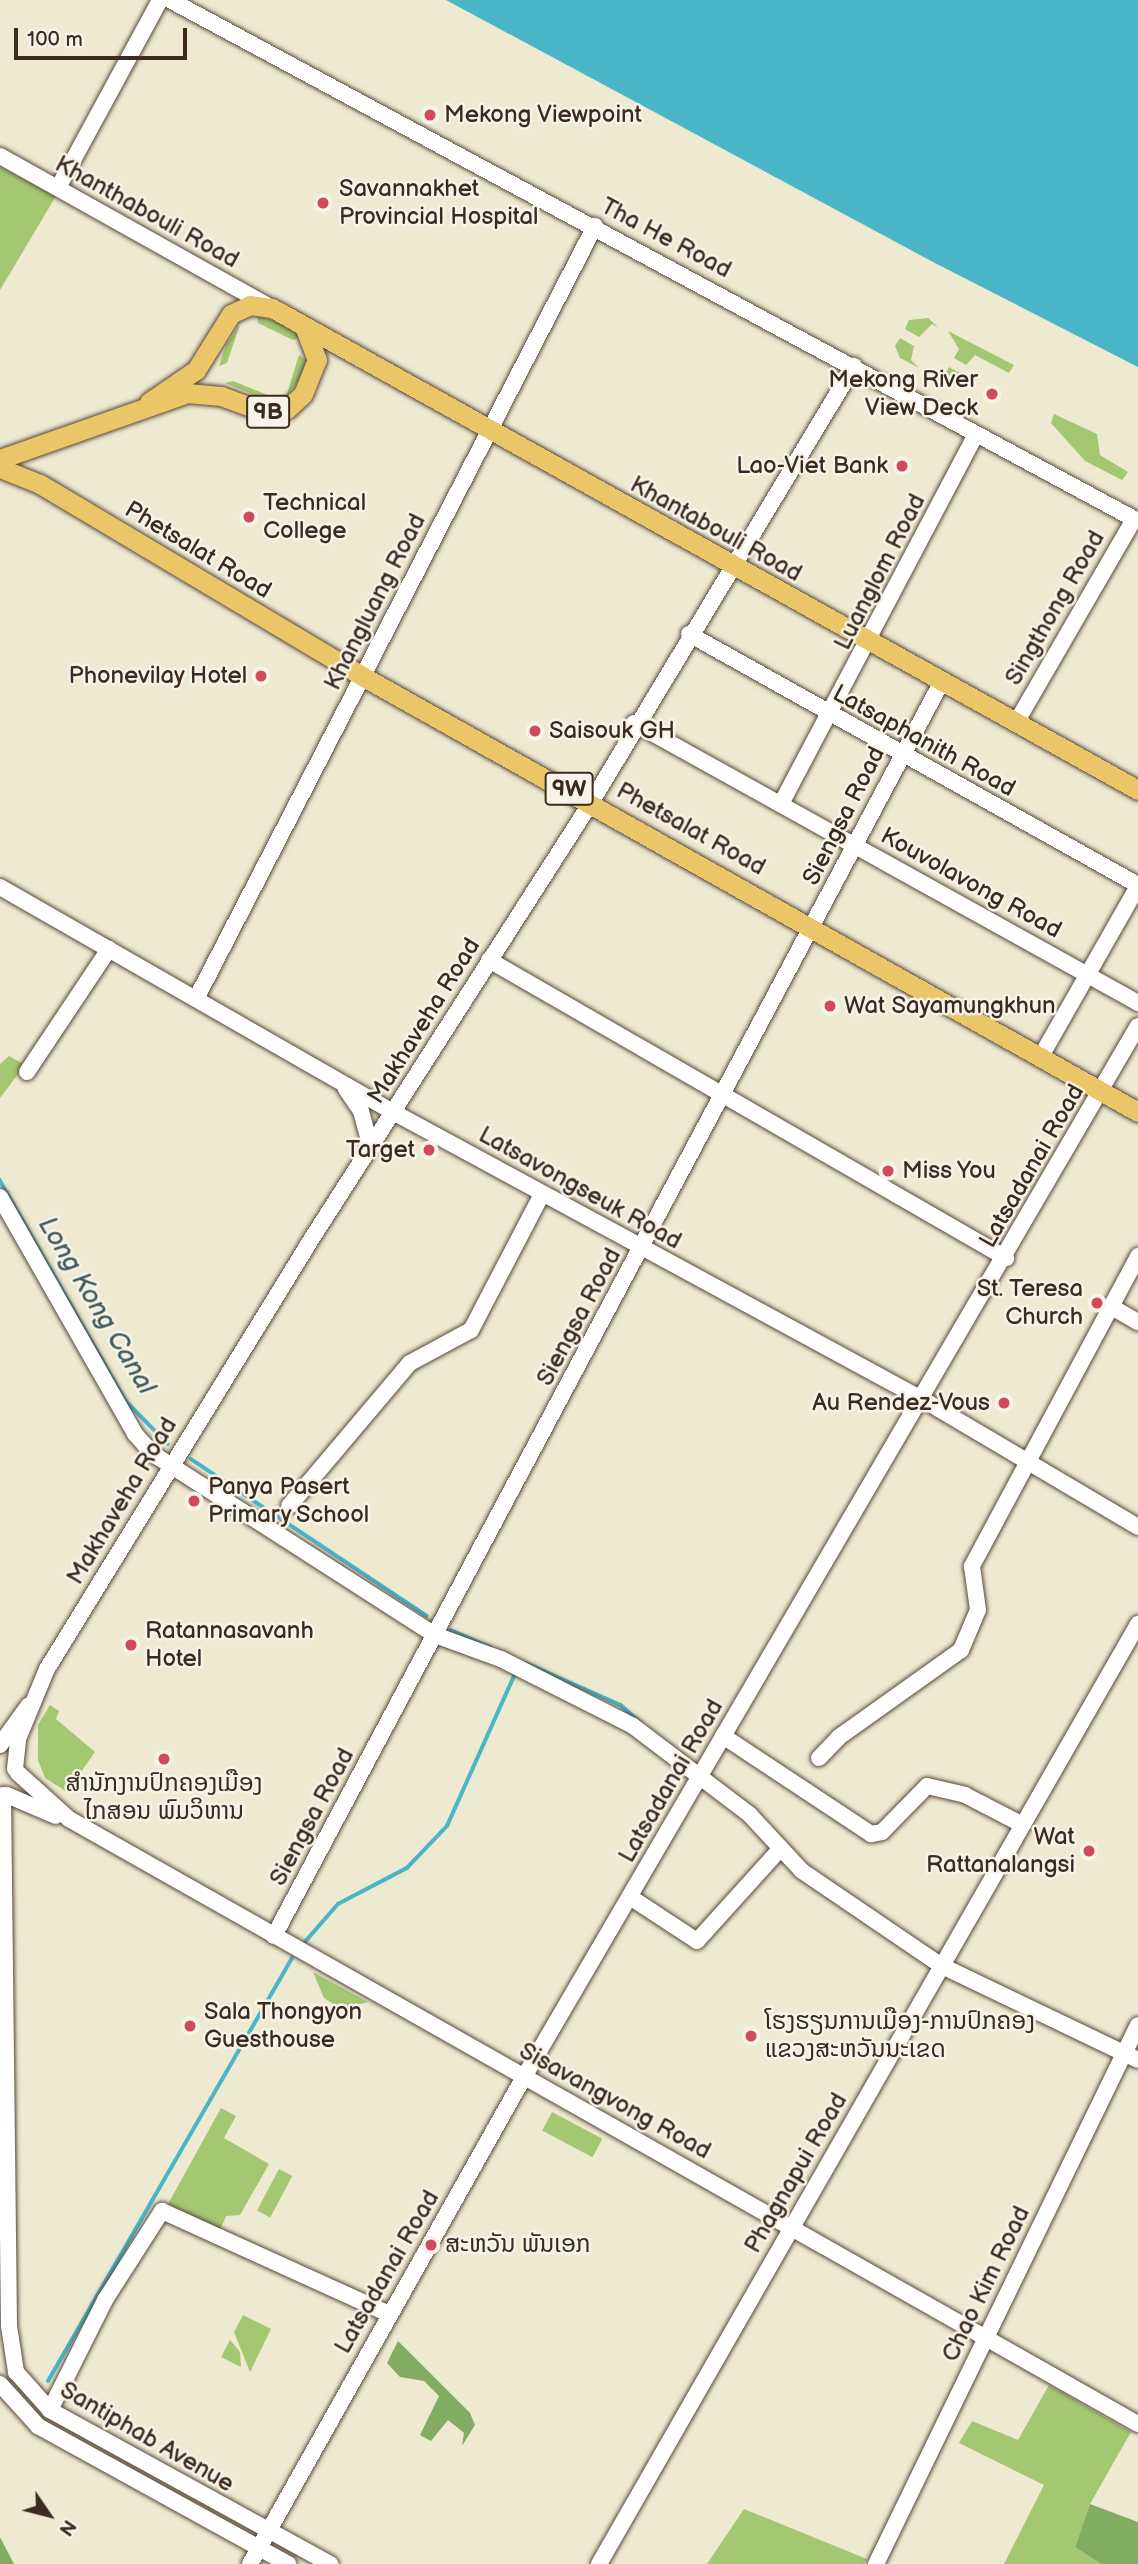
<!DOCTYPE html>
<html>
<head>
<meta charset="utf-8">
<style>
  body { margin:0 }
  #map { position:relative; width:1138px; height:2564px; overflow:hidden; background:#eee9d1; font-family:"Balsamiq Sans","Noto Sans Lao",sans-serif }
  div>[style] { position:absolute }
  .green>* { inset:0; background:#a4c771; transform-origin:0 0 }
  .forest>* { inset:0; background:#83ac63 }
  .water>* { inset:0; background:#4ab5c7 }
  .stream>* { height:3.5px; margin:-1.75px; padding:0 1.75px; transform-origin:1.75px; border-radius:1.75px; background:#4ab5c7 }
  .roads { filter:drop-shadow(0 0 2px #564739) drop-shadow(0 0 2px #564739) }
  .minor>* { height:16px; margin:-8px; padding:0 8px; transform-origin:8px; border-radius:8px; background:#fff }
  .major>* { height:19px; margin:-9.5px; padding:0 9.5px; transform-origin:9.5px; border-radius:9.5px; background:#eac669 }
  .dots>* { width:19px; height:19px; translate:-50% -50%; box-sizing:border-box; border:4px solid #f7f3e8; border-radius:50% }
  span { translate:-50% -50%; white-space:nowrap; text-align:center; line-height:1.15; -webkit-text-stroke:5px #f7f3e8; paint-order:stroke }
  .shield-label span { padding:2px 5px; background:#f7f3e8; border:2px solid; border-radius:5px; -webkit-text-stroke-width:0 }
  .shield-label { font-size:23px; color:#3b2a1e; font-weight:700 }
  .poi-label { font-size:24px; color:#3b2a1e }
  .left { translate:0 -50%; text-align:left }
  .right { translate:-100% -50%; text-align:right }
  .street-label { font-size:24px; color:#3b2a1e }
  .water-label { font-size:26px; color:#405b59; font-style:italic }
  .north { position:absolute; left:14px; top:2480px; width:70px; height:70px; -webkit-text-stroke:5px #f7f3e8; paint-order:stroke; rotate:125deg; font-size:19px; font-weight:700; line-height:28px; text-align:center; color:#3b2a1e }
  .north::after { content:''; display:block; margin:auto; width:24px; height:32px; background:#3b2a1e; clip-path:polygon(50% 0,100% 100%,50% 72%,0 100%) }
  .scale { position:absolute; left:14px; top:28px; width:173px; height:32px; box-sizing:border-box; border:4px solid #3b2a1e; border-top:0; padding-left:9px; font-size:21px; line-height:24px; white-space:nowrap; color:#3b2a1e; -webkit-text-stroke:5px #f7f3e8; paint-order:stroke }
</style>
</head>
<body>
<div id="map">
  <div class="green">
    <div style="clip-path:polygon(0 167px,56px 196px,0 290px)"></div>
    <div style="clip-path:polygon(257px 316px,281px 323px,301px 337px,293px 340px,258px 323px)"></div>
    <div style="clip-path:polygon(928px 318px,939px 328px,932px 324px,919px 337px,905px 329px,909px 320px)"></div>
    <div style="clip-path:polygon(240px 324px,227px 363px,219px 366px,226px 345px)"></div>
    <div style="clip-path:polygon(948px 331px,1014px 365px,1009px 373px,975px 355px,966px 365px,954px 358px,959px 349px)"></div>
    <div style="clip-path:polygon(900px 338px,914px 346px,911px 360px,919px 368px,900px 358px,895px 346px)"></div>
    <div style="clip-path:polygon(299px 355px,306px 360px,301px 378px,286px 397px)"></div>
    <div style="clip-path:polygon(949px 367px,960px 373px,956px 381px,942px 382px,927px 373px,945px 374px)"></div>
    <div style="clip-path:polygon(233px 381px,268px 395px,271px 402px,225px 383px)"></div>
    <div style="clip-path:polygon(1054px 414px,1097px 434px,1100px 455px,1128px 472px,1122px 480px,1085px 461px,1051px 423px)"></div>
    <div style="clip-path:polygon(9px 1056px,25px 1065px,0 1098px,0 1064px)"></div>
    <div style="clip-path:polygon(50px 1705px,59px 1711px,56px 1719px,95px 1752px,67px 1792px,45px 1778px,38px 1760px,38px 1725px)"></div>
    <div style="clip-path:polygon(313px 1972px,368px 2002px,341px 2009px,324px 1998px)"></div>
    <div style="clip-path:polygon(221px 2108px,236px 2116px,224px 2138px,269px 2164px,240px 2215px,226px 2216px,220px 2230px,168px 2204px)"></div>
    <div style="left:552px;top:2112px;width:57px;height:21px;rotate:28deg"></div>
    <div style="left:279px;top:2169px;width:15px;height:47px;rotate:28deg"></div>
    <div style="clip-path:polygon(243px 2315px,271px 2329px,250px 2372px,234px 2332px)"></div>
    <div style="clip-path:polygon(230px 2340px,240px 2352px,241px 2367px,221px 2357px)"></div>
    <div style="clip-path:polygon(1049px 2385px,1131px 2432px,1090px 2504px,1075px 2547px,1101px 2564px,1004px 2564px,1044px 2485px,959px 2443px,972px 2421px,1018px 2440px)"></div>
    <div style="clip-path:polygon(744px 2509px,867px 2559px,864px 2564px,707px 2564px)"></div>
  </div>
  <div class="forest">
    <div style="clip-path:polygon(398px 2341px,470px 2413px,475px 2425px,462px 2446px,464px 2433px,448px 2420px,431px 2441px,420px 2435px,439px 2396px,424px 2381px,400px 2377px,387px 2363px)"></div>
    <div style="clip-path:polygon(1090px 2504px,1138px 2522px,1138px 2564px,1101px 2564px,1075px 2547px)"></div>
    <div style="clip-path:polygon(0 2538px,1px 2539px,14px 2564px,0 2564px)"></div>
  </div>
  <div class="water">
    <div style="clip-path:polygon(446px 0,1138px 0,1138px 367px,933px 262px)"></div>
  </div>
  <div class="stream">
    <div style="left:0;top:1180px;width:254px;rotate:60.3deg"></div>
    <div style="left:126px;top:1401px;width:60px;rotate:45.7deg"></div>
    <div style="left:191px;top:1459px;width:283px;rotate:33.6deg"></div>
    <div style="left:451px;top:1630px;width:43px;rotate:23.6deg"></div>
    <div style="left:526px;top:1663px;width:104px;rotate:23.9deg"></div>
    <div style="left:621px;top:1705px;width:25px;rotate:42deg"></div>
    <div style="left:305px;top:1942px;width:50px;rotate:-49deg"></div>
    <div style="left:338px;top:1904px;width:78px;rotate:-27.6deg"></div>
    <div style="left:407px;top:1868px;width:58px;rotate:-46.4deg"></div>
    <div style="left:447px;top:1826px;width:164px;rotate:-65.9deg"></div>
    <div style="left:48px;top:2381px;width:488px;rotate:-60deg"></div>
  </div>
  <div class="roads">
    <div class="minor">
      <div style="left:170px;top:0;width:1099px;rotate:28.29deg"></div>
      <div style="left:0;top:156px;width:306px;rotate:29.2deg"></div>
      <div style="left:58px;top:188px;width:214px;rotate:-61.5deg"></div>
      <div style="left:689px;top:634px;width:514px;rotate:29.21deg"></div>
      <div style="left:1017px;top:721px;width:233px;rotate:-59.9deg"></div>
      <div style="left:634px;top:723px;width:577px;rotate:29.05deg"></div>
      <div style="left:781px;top:804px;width:418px;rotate:-62.2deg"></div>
      <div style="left:0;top:887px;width:453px;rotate:29.8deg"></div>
      <div style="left:393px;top:1112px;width:600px;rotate:28.49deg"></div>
      <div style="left:920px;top:1398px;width:253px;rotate:30.6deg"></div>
      <div style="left:489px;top:960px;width:597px;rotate:29.96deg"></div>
      <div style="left:196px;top:999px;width:870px;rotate:-62.7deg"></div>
      <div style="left:1040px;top:1058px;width:198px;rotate:-60.3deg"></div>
      <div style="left:27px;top:1072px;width:148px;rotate:-56.3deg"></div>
      <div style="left:346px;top:1089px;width:27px;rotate:56deg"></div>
      <div style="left:361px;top:1111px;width:38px;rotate:75deg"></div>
      <div style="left:0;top:1197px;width:273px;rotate:60.3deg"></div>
      <div style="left:135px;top:1434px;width:27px;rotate:48deg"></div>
      <div style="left:153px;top:1454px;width:335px;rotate:32.7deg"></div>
      <div style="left:435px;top:1635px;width:70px;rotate:20deg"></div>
      <div style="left:501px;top:1659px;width:148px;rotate:26.9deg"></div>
      <div style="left:633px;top:1726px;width:146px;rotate:37.2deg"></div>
      <div style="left:749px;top:1814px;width:78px;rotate:47.1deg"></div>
      <div style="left:802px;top:1871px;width:169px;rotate:34.2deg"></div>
      <div style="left:942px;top:1966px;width:217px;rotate:25.6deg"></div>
      <div style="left:1110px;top:1306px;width:32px;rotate:30deg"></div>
      <div style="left:289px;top:1506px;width:187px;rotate:-49.8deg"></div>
      <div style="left:410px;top:1363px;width:69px;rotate:-28.4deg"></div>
      <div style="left:471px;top:1330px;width:153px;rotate:-62.4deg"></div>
      <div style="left:723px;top:1736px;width:178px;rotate:33.5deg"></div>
      <div style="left:871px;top:1834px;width:11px;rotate:-10deg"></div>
      <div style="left:882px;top:1832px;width:64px;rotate:-45.6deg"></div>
      <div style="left:927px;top:1786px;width:39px;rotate:13deg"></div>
      <div style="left:965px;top:1795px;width:65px;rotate:27.3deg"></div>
      <div style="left:0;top:1745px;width:49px;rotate:-54.1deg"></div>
      <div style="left:819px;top:1758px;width:29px;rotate:-46deg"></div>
      <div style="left:839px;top:1737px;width:150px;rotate:-35.5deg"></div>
      <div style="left:961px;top:1650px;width:43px;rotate:-67deg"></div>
      <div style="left:978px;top:1610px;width:44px;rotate:-97.8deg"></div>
      <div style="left:972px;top:1566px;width:352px;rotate:-61.8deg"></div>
      <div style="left:15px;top:1769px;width:30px;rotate:-84deg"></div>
      <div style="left:18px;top:1739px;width:76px;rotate:-67.5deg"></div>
      <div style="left:47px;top:1669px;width:497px;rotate:-58.4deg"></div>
      <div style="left:307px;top:1246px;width:528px;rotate:-57.36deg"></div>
      <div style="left:592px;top:801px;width:508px;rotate:-58.94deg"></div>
      <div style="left:18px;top:1773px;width:69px;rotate:42deg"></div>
      <div style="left:69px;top:1819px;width:1228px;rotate:29.51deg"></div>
      <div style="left:3px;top:1795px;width:531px;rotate:89.35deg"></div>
      <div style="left:9px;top:2326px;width:47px;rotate:81.3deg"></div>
      <div style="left:16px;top:2372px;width:51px;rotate:48.2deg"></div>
      <div style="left:50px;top:2410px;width:320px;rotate:28.8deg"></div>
      <div style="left:7px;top:1795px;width:53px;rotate:23.2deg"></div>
      <div style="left:630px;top:1897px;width:80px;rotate:33.3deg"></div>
      <div style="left:697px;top:1941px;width:125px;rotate:-47.9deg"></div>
      <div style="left:274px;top:1936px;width:1422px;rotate:-61.97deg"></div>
      <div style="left:0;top:2384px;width:57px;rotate:47.9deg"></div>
      <div style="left:38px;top:2426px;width:286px;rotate:28.9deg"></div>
      <div style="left:50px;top:2410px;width:123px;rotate:-63.4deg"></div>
      <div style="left:105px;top:2300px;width:106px;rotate:-57.4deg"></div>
      <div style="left:162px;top:2211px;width:249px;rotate:24.4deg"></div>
      <div style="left:250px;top:2564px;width:559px;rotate:-60.64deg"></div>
      <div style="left:524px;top:2077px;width:1217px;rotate:-59.71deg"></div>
      <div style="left:599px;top:2564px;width:1084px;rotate:-60.17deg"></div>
      <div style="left:876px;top:2564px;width:599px;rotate:-64.08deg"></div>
    </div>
    <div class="major">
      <div style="left:149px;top:402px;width:57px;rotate:-34.2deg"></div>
      <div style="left:196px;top:370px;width:66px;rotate:-58deg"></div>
      <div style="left:231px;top:314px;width:21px;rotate:-25deg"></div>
      <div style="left:250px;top:305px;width:22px;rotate:8deg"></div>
      <div style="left:272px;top:308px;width:991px;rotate:29.1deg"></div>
      <div style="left:0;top:459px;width:198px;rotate:-19.4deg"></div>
      <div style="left:187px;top:393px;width:34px;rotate:5deg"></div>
      <div style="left:221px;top:396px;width:47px;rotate:20deg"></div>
      <div style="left:265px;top:412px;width:22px;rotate:-8deg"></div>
      <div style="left:287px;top:409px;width:22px;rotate:-43deg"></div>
      <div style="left:303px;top:394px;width:37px;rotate:-68deg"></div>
      <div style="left:317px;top:360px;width:34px;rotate:-111deg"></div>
      <div style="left:0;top:468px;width:43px;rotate:21.8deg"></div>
      <div style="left:40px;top:484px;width:375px;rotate:30.8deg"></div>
      <div style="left:362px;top:676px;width:890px;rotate:29.33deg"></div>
    </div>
  </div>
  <div class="dots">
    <div style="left:430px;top:115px;background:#d1495b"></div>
    <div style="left:323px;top:203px;background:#d1495b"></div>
    <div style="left:992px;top:394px;background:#d1495b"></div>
    <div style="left:902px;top:466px;background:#d1495b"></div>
    <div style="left:249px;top:517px;background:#d1495b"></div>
    <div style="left:261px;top:676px;background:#d1495b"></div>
    <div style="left:535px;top:731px;background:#d1495b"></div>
    <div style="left:830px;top:1006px;background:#d1495b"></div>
    <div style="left:429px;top:1150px;background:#d1495b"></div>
    <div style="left:888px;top:1171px;background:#d1495b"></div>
    <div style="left:1097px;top:1303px;background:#d1495b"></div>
    <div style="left:1004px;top:1403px;background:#d1495b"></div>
    <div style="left:194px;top:1501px;background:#d1495b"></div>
    <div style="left:131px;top:1645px;background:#d1495b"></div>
    <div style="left:164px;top:1759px;background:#d1495b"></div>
    <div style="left:1089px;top:1851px;background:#d1495b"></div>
    <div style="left:190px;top:2026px;background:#d1495b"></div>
    <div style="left:751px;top:2036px;background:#d1495b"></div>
    <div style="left:431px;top:2245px;background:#d1495b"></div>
  </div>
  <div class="shield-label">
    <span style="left:268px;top:412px">9B</span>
    <span style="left:569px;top:789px">9W</span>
  </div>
  <div class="poi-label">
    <span class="left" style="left:444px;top:115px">Mekong Viewpoint</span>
    <span class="left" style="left:339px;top:203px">Savannakhet<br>Provincial Hospital</span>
    <span class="right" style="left:978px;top:394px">Mekong River<br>View Deck</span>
    <span class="right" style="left:888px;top:466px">Lao-Viet Bank</span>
    <span class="left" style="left:263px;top:517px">Technical<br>College</span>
    <span class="right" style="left:247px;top:676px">Phonevilay Hotel</span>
    <span class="left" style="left:549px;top:731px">Saisouk GH</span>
    <span class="left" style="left:844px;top:1006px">Wat Sayamungkhun</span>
    <span class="right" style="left:415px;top:1150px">Target</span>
    <span class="left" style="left:902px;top:1171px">Miss You</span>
    <span class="right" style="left:1083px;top:1303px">St. Teresa<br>Church</span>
    <span class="right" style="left:990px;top:1403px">Au Rendez-Vous</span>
    <span class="left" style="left:208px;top:1501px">Panya Pasert<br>Primary School</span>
    <span class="left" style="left:145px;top:1645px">Ratannasavanh<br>Hotel</span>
    <span style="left:164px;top:1798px">ສຳນັກງານປົກຄອງເມືອງ<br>ໄກສອນ ພົມວິຫານ</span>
    <span class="right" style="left:1075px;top:1851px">Wat<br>Rattanalangsi</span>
    <span class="left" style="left:204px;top:2026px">Sala Thongyon<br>Guesthouse</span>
    <span class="left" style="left:765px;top:2036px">ໂຮງຮຽນການເມືອງ-ການປົກຄອງ<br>ແຂວງສະຫວັນນະເຂດ</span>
    <span class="left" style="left:445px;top:2245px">ສະຫວັນ ພັນເອກ</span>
  </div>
  <div class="street-label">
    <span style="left:147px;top:212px;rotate:29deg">Khanthabouli Road</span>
    <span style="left:666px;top:238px;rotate:28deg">Tha He Road</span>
    <span style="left:716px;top:529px;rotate:29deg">Khantabouli Road</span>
    <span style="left:198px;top:550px;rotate:31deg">Phetsalat Road</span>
    <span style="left:880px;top:572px;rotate:-63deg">Luanglom Road</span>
    <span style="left:375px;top:602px;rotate:-63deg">Khangluang Road</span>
    <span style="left:1055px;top:608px;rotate:-60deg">Singthong Road</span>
    <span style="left:924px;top:741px;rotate:29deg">Latsaphanith Road</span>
    <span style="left:844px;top:816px;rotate:-63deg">Siengsa Road</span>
    <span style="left:691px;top:829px;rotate:29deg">Phetsalat Road</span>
    <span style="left:971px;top:883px;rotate:29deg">Kouvolavong Road</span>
    <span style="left:424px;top:1021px;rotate:-58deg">Makhaveha Road</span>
    <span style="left:1032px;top:1166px;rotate:-60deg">Latsadanai Road</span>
    <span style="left:580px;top:1188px;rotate:29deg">Latsavongseuk Road</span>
    <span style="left:579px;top:1317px;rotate:-62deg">Siengsa Road</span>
    <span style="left:122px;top:1501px;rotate:-59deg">Makhaveha Road</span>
    <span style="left:671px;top:1781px;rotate:-60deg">Latsadanai Road</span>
    <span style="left:312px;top:1817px;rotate:-62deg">Siengsa Road</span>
    <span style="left:615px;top:2101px;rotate:29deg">Sisavangvong Road</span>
    <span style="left:796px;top:2173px;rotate:-60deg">Phagnapui Road</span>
    <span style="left:387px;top:2272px;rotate:-60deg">Latsadanai Road</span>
    <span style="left:986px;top:2284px;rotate:-64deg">Chao Kim Road</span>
    <span style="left:147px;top:2437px;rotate:30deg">Santiphab Avenue</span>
  </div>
  <div class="water-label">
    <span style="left:96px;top:1306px;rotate:59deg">Long Kong Canal</span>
  </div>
  <div class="north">N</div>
  <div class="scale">100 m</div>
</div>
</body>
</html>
